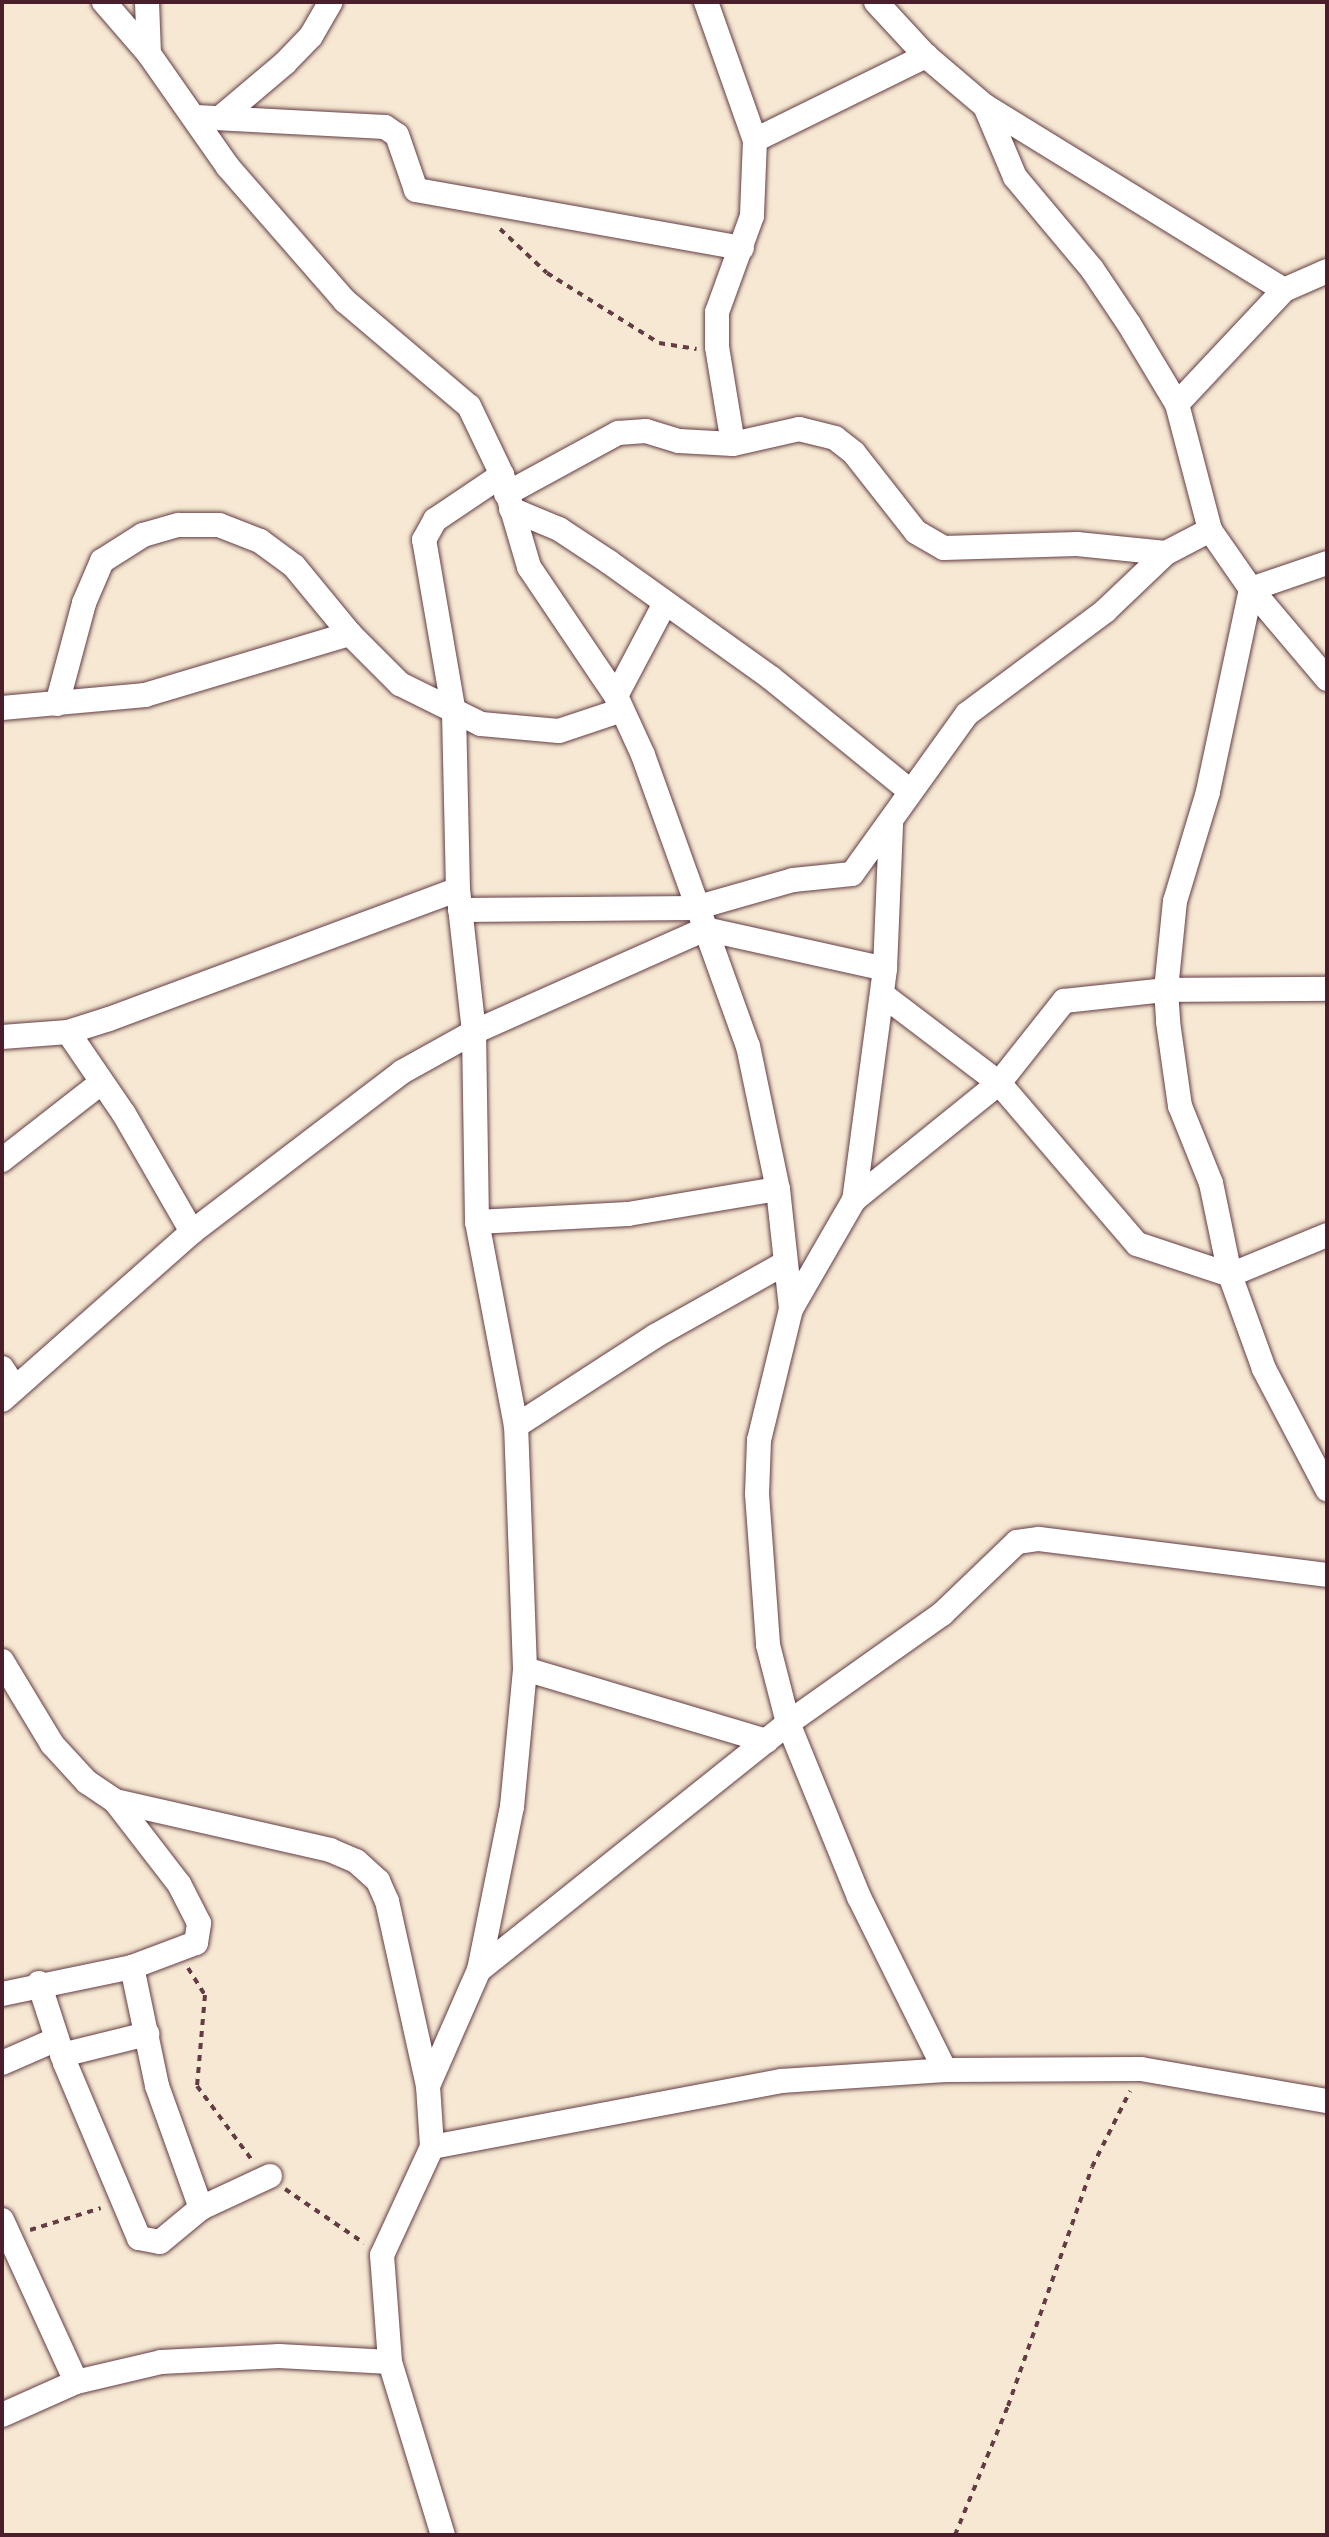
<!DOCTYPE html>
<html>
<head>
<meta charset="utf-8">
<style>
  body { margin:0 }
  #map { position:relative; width:1329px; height:2537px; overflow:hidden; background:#f6e8d2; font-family:"Libre Caslon Text",serif }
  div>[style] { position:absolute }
  .path>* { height:4px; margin-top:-2px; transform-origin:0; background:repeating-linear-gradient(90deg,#643d44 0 6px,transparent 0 12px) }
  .roads { filter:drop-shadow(0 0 2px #643d44) drop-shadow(0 0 2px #643d44) }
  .minor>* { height:24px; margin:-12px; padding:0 12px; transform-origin:12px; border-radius:12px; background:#fff }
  span { translate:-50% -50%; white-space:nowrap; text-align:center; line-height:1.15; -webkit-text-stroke:6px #fbf7ec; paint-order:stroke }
  .frame { position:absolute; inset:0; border:4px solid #4a1f2b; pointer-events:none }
</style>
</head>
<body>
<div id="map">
  <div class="path">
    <div style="left:500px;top:229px;width:64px;rotate:43.1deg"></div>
    <div style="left:547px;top:273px;width:132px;rotate:32deg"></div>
    <div style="left:659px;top:343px;width:38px;rotate:9deg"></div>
    <div style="left:188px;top:1968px;width:32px;rotate:58deg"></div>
    <div style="left:205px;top:1995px;width:91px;rotate:95deg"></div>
    <div style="left:197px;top:2086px;width:92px;rotate:53.4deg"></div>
    <div style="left:285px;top:2189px;width:96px;rotate:34.4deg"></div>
    <div style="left:30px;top:2230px;width:74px;rotate:-17.2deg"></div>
    <div style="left:955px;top:2535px;width:139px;rotate:-67.7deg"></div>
    <div style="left:1008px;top:2406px;width:253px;rotate:-70.6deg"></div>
    <div style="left:1092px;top:2167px;width:85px;rotate:-63.4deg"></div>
  </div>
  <div class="roads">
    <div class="minor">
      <div style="left:104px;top:2px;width:69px;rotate:49.1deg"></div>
      <div style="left:149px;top:54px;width:138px;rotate:55deg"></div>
      <div style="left:228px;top:167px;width:178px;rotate:48.9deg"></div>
      <div style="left:345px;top:301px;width:162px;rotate:40.3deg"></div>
      <div style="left:469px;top:406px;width:76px;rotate:64.4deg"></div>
      <div style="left:502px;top:475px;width:96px;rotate:73.6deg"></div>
      <div style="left:529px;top:567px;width:156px;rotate:56deg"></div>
      <div style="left:616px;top:696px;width:65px;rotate:65.4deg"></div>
      <div style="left:643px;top:755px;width:309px;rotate:70.2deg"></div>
      <div style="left:748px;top:1046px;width:146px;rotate:78.2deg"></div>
      <div style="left:778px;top:1189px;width:121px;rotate:83.8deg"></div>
      <div style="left:791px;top:1309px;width:135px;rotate:103.7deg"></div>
      <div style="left:759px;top:1440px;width:54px;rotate:92.1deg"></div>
      <div style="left:757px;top:1494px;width:151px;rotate:85.8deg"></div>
      <div style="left:768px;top:1645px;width:81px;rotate:75.6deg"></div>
      <div style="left:788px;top:1723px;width:188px;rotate:67.8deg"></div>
      <div style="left:859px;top:1897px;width:193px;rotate:63.6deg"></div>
      <div style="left:147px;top:2px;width:52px;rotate:87.8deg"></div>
      <div style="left:706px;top:2px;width:146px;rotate:70.5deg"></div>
      <div style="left:755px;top:140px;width:76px;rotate:92.3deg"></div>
      <div style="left:752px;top:216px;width:102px;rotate:110deg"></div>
      <div style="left:717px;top:312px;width:35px;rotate:90deg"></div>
      <div style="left:717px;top:347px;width:98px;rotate:80.6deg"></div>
      <div style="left:733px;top:444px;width:68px;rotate:-12.8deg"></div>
      <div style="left:799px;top:429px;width:37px;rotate:14deg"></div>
      <div style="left:835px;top:438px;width:24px;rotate:38deg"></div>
      <div style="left:854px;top:453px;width:100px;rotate:51.9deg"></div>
      <div style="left:916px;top:532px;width:32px;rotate:30deg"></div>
      <div style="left:944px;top:548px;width:133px;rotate:-1.7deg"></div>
      <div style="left:1077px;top:544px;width:89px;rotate:5.8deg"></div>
      <div style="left:876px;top:2px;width:74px;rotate:47.2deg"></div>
      <div style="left:926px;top:56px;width:77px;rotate:40.3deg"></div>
      <div style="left:985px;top:106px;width:77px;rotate:67.1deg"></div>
      <div style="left:1015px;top:177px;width:120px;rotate:50.1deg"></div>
      <div style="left:1092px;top:269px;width:66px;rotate:56.1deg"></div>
      <div style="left:1129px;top:324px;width:93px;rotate:59deg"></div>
      <div style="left:1177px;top:404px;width:130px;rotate:75.3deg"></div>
      <div style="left:1210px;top:530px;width:72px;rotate:55.2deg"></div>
      <div style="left:1251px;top:589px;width:208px;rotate:102deg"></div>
      <div style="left:1208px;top:792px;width:114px;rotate:106.8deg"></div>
      <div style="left:1175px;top:901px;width:89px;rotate:95.8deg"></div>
      <div style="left:1166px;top:990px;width:32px;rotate:86deg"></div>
      <div style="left:1168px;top:1022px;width:85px;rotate:81.9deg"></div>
      <div style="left:1180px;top:1106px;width:83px;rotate:68.1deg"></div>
      <div style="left:1211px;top:1183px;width:94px;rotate:78.3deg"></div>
      <div style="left:1230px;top:1275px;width:100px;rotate:70.1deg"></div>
      <div style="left:1264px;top:1369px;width:136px;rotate:62.3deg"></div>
      <div style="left:985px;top:106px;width:351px;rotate:31.6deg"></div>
      <div style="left:196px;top:117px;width:189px;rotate:3deg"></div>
      <div style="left:385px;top:127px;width:14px;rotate:34deg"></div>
      <div style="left:397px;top:135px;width:58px;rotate:70.9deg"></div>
      <div style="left:416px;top:190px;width:331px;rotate:10.1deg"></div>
      <div style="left:220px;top:118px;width:85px;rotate:-40.2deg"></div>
      <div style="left:285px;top:63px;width:37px;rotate:-46deg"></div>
      <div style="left:311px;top:36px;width:39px;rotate:-60deg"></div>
      <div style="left:755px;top:140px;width:191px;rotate:-26.2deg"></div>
      <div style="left:1177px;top:404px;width:156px;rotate:-46.8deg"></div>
      <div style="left:1284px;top:290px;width:47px;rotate:-23.8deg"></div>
      <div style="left:506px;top:494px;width:128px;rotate:-28.6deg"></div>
      <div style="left:618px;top:433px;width:28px;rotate:-4deg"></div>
      <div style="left:646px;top:431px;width:34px;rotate:17deg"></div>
      <div style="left:679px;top:441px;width:54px;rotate:3.2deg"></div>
      <div style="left:511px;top:509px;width:52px;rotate:22.6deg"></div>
      <div style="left:559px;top:529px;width:60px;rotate:33.4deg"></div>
      <div style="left:609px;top:562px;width:199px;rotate:35.6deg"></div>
      <div style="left:771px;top:678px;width:178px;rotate:39.1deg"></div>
      <div style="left:1327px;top:563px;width:80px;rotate:161.1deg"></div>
      <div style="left:1251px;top:589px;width:118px;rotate:49.8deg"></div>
      <div style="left:616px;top:696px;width:103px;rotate:-62.2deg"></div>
      <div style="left:57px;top:704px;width:105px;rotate:-75deg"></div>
      <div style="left:84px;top:603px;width:46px;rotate:-66.8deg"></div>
      <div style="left:102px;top:561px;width:49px;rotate:-32.4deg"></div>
      <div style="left:143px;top:535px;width:37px;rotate:-16deg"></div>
      <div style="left:179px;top:525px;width:40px"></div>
      <div style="left:219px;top:525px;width:44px;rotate:21.3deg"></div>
      <div style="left:260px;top:541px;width:42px;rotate:36.3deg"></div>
      <div style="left:294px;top:566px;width:88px;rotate:50.5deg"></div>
      <div style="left:2px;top:708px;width:144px;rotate:-5.2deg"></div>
      <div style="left:145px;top:695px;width:214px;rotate:-16.6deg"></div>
      <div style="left:350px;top:634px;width:71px;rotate:45deg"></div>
      <div style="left:400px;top:684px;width:90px;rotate:26.3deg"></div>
      <div style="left:481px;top:724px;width:78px;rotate:5.1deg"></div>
      <div style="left:559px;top:731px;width:66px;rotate:-18.4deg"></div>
      <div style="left:460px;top:910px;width:235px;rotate:-0.5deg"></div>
      <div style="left:695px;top:908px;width:102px;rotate:-15.9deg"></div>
      <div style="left:793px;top:880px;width:59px;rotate:-5.8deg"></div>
      <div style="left:852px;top:874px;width:197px;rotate:-54.3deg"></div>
      <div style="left:967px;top:714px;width:172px;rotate:-36.7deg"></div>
      <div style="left:1105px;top:611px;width:84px;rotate:-43.6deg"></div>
      <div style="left:1166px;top:553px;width:50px;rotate:-27.6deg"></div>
      <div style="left:885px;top:969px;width:146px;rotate:-87.6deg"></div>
      <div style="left:883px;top:995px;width:146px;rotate:37.2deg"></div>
      <div style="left:999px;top:1083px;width:212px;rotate:49.4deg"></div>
      <div style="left:1137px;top:1244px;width:98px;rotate:18.4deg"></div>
      <div style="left:1230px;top:1275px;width:105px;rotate:-22.4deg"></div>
      <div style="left:68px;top:1032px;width:99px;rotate:55.7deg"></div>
      <div style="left:124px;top:1114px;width:136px;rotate:60deg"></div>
      <div style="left:2px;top:1037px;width:66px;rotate:-4.3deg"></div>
      <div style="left:68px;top:1032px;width:43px;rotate:-17.6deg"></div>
      <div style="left:109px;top:1019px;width:372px;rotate:-20.4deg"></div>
      <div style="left:2px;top:1160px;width:125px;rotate:-37.9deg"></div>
      <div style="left:477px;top:1222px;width:151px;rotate:-3deg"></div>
      <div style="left:628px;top:1214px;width:152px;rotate:-9.5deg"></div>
      <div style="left:791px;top:1309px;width:126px;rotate:-60deg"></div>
      <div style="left:854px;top:1200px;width:186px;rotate:-38.9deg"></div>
      <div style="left:999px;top:1083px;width:105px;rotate:-51.6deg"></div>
      <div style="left:1064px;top:1001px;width:103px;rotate:-6.2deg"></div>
      <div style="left:1166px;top:990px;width:161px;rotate:-0.4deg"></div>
      <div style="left:2px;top:1368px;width:24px;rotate:57deg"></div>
      <div style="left:2px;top:1400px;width:254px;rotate:-41.5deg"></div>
      <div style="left:192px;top:1232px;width:264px;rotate:-37.3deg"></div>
      <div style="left:402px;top:1072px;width:82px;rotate:-29.1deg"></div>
      <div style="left:474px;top:1032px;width:253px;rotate:-24deg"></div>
      <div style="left:705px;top:929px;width:184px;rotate:12.5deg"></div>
      <div style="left:885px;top:969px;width:233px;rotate:97.6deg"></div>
      <div style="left:516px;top:1426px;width:166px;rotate:-32.9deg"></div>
      <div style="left:655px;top:1336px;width:149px;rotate:-29.3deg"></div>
      <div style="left:2px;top:1661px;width:97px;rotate:58.9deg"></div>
      <div style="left:52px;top:1744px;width:52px;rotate:47.4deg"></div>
      <div style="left:87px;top:1782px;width:34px;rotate:34deg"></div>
      <div style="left:115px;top:1801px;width:221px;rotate:12.8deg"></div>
      <div style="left:330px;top:1850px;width:28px;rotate:23deg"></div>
      <div style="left:356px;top:1861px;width:30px;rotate:42deg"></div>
      <div style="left:378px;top:1881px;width:22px;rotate:66deg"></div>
      <div style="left:387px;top:1901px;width:189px;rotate:77.5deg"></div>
      <div style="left:428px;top:2086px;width:61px;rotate:86.2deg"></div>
      <div style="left:432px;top:2147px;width:119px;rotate:114.8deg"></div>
      <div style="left:382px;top:2255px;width:107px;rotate:85.7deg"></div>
      <div style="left:390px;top:2362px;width:181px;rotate:73deg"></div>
      <div style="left:525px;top:1669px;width:252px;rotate:16.6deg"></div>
      <div style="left:132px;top:1967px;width:122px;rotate:78.1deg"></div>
      <div style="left:157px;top:2086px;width:130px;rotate:70.2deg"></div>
      <div style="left:479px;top:1970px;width:396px;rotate:-38.6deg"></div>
      <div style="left:788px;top:1723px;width:189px;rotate:-35.3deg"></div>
      <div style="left:942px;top:1614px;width:104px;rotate:-43.8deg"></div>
      <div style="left:1017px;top:1542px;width:22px;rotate:-8deg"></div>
      <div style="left:1039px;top:1539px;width:290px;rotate:7.1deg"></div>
      <div style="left:39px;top:1983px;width:84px;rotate:72deg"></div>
      <div style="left:65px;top:2063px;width:190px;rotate:67.1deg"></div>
      <div style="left:139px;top:2238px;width:21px;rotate:11deg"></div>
      <div style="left:160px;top:2242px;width:53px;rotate:-39.7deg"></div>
      <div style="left:201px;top:2208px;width:76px;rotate:-24.9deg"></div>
      <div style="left:2px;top:1994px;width:133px;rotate:-11.7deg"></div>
      <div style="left:132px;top:1967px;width:68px;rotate:-20.6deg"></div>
      <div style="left:196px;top:1943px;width:20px;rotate:-81deg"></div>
      <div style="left:199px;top:1923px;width:44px;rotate:-117.1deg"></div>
      <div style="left:179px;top:1884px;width:105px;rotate:-127.6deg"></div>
      <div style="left:62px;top:2055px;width:88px;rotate:-13.9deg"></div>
      <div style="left:2px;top:2063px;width:60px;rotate:-23.6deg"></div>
      <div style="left:428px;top:2086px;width:127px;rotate:-66.3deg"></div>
      <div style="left:479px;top:1970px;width:166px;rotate:-78.6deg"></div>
      <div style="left:512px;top:1807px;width:139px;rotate:-84.6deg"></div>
      <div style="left:525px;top:1669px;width:243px;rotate:-92.1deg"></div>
      <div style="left:516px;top:1426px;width:208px;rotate:-100.8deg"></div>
      <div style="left:477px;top:1222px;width:190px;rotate:-90.9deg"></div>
      <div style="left:474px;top:1032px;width:144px;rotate:-96.4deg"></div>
      <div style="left:458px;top:889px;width:176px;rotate:-91.3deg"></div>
      <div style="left:454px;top:713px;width:176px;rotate:-99.8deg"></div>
      <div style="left:424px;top:540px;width:23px;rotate:-61deg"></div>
      <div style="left:435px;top:520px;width:81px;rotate:-33.9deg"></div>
      <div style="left:432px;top:2147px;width:355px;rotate:-10.7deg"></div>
      <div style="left:781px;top:2081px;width:164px;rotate:-3.8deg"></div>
      <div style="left:945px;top:2070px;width:196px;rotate:-0.3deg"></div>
      <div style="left:1141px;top:2069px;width:189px;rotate:9.8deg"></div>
      <div style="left:2px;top:2220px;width:178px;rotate:65.4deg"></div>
      <div style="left:2px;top:2415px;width:81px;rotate:-24deg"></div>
      <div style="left:76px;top:2382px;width:87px;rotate:-13.2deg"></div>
      <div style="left:161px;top:2362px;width:118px;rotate:-2.9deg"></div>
      <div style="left:279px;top:2356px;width:111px;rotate:3.1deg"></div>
    </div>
  </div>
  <div class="frame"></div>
</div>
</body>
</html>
